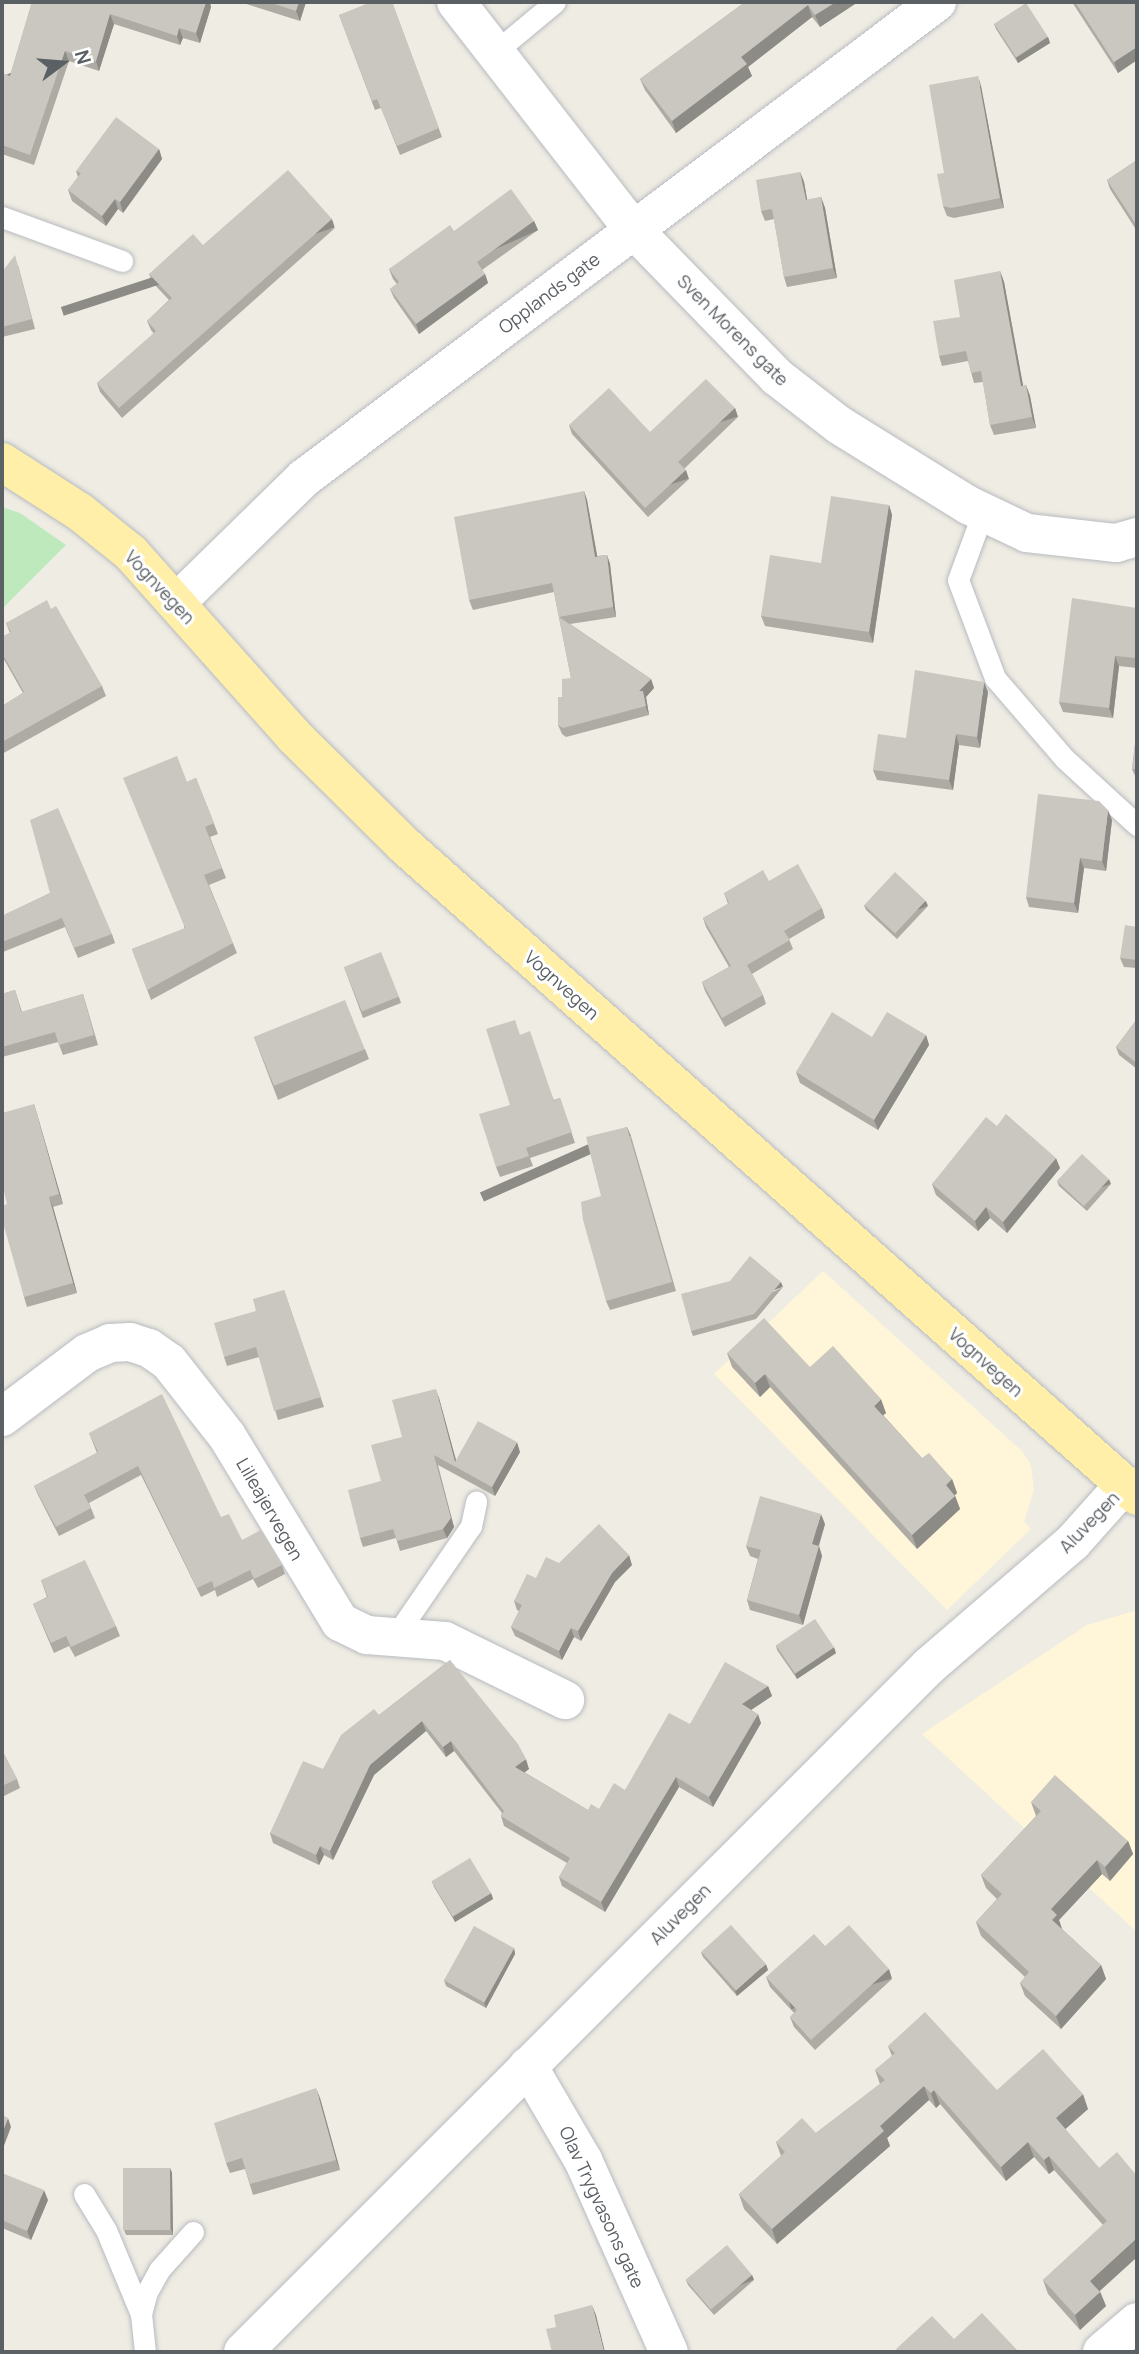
<!DOCTYPE html>
<html>
<head>
<meta charset="utf-8">
<style>
  body { margin:0 }
  #map { position:relative; width:1139px; height:2354px; overflow:hidden; background:#efece3; font-family:Manrope,sans-serif }
  div>[style] { position:absolute }
  .commercial>* { inset:0; background:#fff5d8 }
  .green>* { inset:0; background:#bee9bd }
  .roads { filter:drop-shadow(0 0 2px #b8bbc0) drop-shadow(0 0 2px #b8bbc0) }
  .lane>* { height:21px; margin:-10.5px; padding:0 10.5px; transform-origin:10.5px; border-radius:10.5px; background:#fff }
  .street>* { height:38px; margin:-19px; padding:0 19px; transform-origin:19px; border-radius:19px; background:#fff }
  .secondary>* { height:38px; margin:-19px; padding:0 19px; transform-origin:19px; border-radius:19px; background:#fff }
  .primary>* { height:38px; margin:-19px; padding:0 19px; transform-origin:19px; border-radius:19px; background:#ffefa8 }
  .wall>* { inset:0; background:#aeaba5 }
  .shaded-wall>* { inset:0; background:#8d8b86; transform-origin:0 0 }
  .building>* { inset:0; background:#cac7c0; transform-origin:0 0 }
  span { translate:-50% -50%; white-space:nowrap; text-align:center; line-height:1.15; -webkit-text-stroke:6px #fff; paint-order:stroke }
  .street-label { font-size:18px; color:#5b6065 }
  .frame { position:absolute; inset:0; border:4px solid #5b6065; pointer-events:none }
  .north { position:absolute; left:28px; top:28px; width:70px; height:70px; -webkit-text-stroke:5px #fff; paint-order:stroke; rotate:74deg; font-size:19px; font-weight:700; line-height:28px; text-align:center; color:#5b6065 }
  .north::after { content:''; display:block; margin:auto; width:24px; height:32px; background:#5b6065; clip-path:polygon(50% 0,100% 100%,50% 72%,0 100%) }
</style>
</head>
<body>
<div id="map">
  <div class="commercial">
    <div style="clip-path:polygon(823px 1271px,1022px 1451px,1031px 1465px,1034px 1490px,1024px 1522px,1031px 1529px,947px 1610px,714px 1374px)"></div>
    <div style="clip-path:polygon(1137px 1610px,1137px 1932px,922px 1734px,1087px 1625px)"></div>
  </div>
  <div class="green">
    <div style="clip-path:polygon(2px 507px,20px 513px,66px 545px,2px 609px)"></div>
  </div>
  <div class="roads">
    <div class="lane">
      <div style="left:495px;top:52px;width:78px;rotate:-39.8deg"></div>
      <div style="left:2px;top:217px;width:128px;rotate:20.1deg"></div>
      <div style="left:983px;top:512px;width:72px;rotate:110.2deg"></div>
      <div style="left:958px;top:580px;width:105px;rotate:69.3deg"></div>
      <div style="left:995px;top:678px;width:107px;rotate:49.2deg"></div>
      <div style="left:1065px;top:759px;width:98px;rotate:42.5deg"></div>
      <div style="left:394px;top:1638px;width:136px;rotate:-55.5deg"></div>
      <div style="left:471px;top:1526px;width:25px;rotate:-78deg"></div>
      <div style="left:84px;top:2194px;width:42px;rotate:58.6deg"></div>
      <div style="left:106px;top:2230px;width:91px;rotate:67.4deg"></div>
      <div style="left:145px;top:2352px;width:38px;rotate:-96deg"></div>
      <div style="left:141px;top:2314px;width:23px;rotate:-75deg"></div>
      <div style="left:147px;top:2292px;width:25px;rotate:-61deg"></div>
      <div style="left:159px;top:2270px;width:51px;rotate:-48.2deg"></div>
    </div>
    <div class="street">
      <div style="left:456px;top:2px;width:288px;rotate:52.1deg"></div>
      <div style="left:633px;top:229px;width:206px;rotate:45.8deg"></div>
      <div style="left:777px;top:377px;width:78px;rotate:37.7deg"></div>
      <div style="left:839px;top:425px;width:152px;rotate:31.8deg"></div>
      <div style="left:968px;top:505px;width:65px;rotate:25.4deg"></div>
      <div style="left:1027px;top:533px;width:90px;rotate:6.4deg"></div>
      <div style="left:1116px;top:543px;width:22px;rotate:-16deg"></div>
      <div style="left:176px;top:603px;width:179px;rotate:-44.3deg"></div>
      <div style="left:304px;top:478px;width:792px;rotate:-36.94deg"></div>
      <div style="left:2px;top:1417px;width:106px;rotate:-37deg"></div>
      <div style="left:87px;top:1353px;width:25px;rotate:-23deg"></div>
      <div style="left:110px;top:1343px;width:20px;rotate:-3deg"></div>
      <div style="left:130px;top:1342px;width:20px;rotate:18deg"></div>
      <div style="left:149px;top:1348px;width:24px;rotate:35deg"></div>
      <div style="left:169px;top:1362px;width:94px;rotate:51.9deg"></div>
      <div style="left:227px;top:1436px;width:218px;rotate:58.7deg"></div>
      <div style="left:340px;top:1622px;width:30px;rotate:26deg"></div>
      <div style="left:367px;top:1635px;width:78px;rotate:4.4deg"></div>
      <div style="left:445px;top:1641px;width:134px;rotate:26.2deg"></div>
      <div style="left:528px;top:2066px;width:109px;rotate:59.7deg"></div>
      <div style="left:583px;top:2160px;width:210px;rotate:65.9deg"></div>
      <div style="left:1102px;top:2352px;width:46px;rotate:-40.6deg"></div>
    </div>
    <div class="secondary">
      <div style="left:243px;top:2352px;width:970px;rotate:-45deg"></div>
      <div style="left:929px;top:1666px;width:190px;rotate:-40.7deg"></div>
      <div style="left:1073px;top:1542px;width:76px;rotate:-48.2deg"></div>
    </div>
    <div class="primary">
      <div style="left:2px;top:462px;width:93px;rotate:32.7deg"></div>
      <div style="left:80px;top:512px;width:65px;rotate:38.8deg"></div>
      <div style="left:131px;top:553px;width:246px;rotate:48.3deg"></div>
      <div style="left:295px;top:737px;width:155px;rotate:44.7deg"></div>
      <div style="left:405px;top:846px;width:979px;rotate:41.6deg"></div>
    </div>
  </div>
  <div class="wall">
    <div style="clip-path:polygon(32px 2px,211px 7px,200px 43px,183px 38px,180px 45px,114px 24px,99px 71px,69px 61px,34px 165px,2px 154px,2px 74px,10px 76px)"></div>
    <div style="clip-path:polygon(240px 2px,306px 2px,300px 21px)"></div>
    <div style="clip-path:polygon(392px 2px,442px 137px,400px 155px,381px 108px,375px 110px,339px 15px)"></div>
    <div style="clip-path:polygon(745px 2px,858px 2px,820px 27px,812px 17px,748px 67px,752px 76px,676px 133px,645px 90px,640px 79px)"></div>
    <div style="clip-path:polygon(1072px 2px,1134px 2px,1137px 7px,1137px 60px,1118px 73px)"></div>
    <div style="clip-path:polygon(994px 24px,1048px 37px,1050px 43px,1018px 63px,996px 29px)"></div>
    <div style="clip-path:polygon(981px 86px,1004px 208px,954px 218px,947px 216px,943px 206px,944px 173px)"></div>
    <div style="clip-path:polygon(159px 149px,162px 159px,123px 213px,118px 209px,106px 226px,72px 201px,68px 190px,78px 177px,76px 171px)"></div>
    <div style="clip-path:polygon(1137px 160px,1137px 231px,1110px 189px,1107px 180px)"></div>
    <div style="clip-path:polygon(800px 172px,804px 182px,807px 200px,821px 197px,825px 208px,837px 278px,787px 287px,784px 277px,774px 219px,765px 221px,761px 211px)"></div>
    <div style="clip-path:polygon(534px 221px,538px 230px,482px 270px,485px 274px,488px 283px,419px 334px,394px 298px,390px 289px,397px 284px,393px 279px,389px 269px,454px 231px)"></div>
    <div style="clip-path:polygon(335px 228px,122px 418px,100px 392px,97px 383px,154px 334px,151px 330px,147px 321px,169px 300px,153px 283px,149px 274px,203px 245px)"></div>
    <div style="clip-path:polygon(18px 265px,35px 329px,2px 337px,2px 272px)"></div>
    <div style="clip-path:polygon(1000px 271px,1004px 282px,1023px 386px,1026px 385px,1030px 396px,1036px 428px,994px 435px,990px 425px,983px 382px,974px 383px,968px 361px,942px 366px,939px 356px,960px 317px)"></div>
    <div style="clip-path:polygon(735px 408px,738px 417px,684px 469px,689px 479px,648px 517px,572px 434px,569px 425px,650px 432px)"></div>
    <div style="clip-path:polygon(584px 491px,587px 500px,597px 556px,607px 555px,610px 564px,616px 617px,570px 624px,651px 679px,654px 688px,646px 697px,649px 715px,566px 737px,562px 734px,558px 725px,562px 697px,571px 678px,554px 592px,473px 610px,469px 600px)"></div>
    <div style="clip-path:polygon(889px 505px,892px 515px,873px 643px,765px 626px,761px 616px)"></div>
    <div style="clip-path:polygon(1137px 608px,1137px 668px,1119px 666px,1113px 718px,1063px 712px,1059px 702px)"></div>
    <div style="clip-path:polygon(51px 609px,102px 686px,106px 696px,2px 754px,2px 706px,23px 693px,2px 656px,2px 637px,10px 633px,6px 623px)"></div>
    <div style="clip-path:polygon(988px 692px,980px 748px,959px 745px,953px 790px,877px 780px,873px 770px,906px 738px)"></div>
    <div style="clip-path:polygon(1137px 727px,1137px 778px,1136px 778px,1132px 769px)"></div>
    <div style="clip-path:polygon(196px 778px,218px 834px,210px 837px,226px 878px,209px 885px,237px 953px,151px 1000px,132px 949px,184px 929px,187px 782px)"></div>
    <div style="clip-path:polygon(1112px 820px,1106px 871px,1084px 868px,1078px 913px,1029px 907px,1026px 897px)"></div>
    <div style="clip-path:polygon(769px 881px,822px 908px,825px 918px,789px 939px,793px 949px,752px 974px,763px 995px,766px 1004px,725px 1027px,705px 991px,702px 982px,729px 967px,706px 927px,703px 918px,728px 904px,724px 893px)"></div>
    <div style="clip-path:polygon(50px 893px,112px 934px,115px 943px,78px 958px,65px 927px,3px 952px,2px 948px,2px 916px)"></div>
    <div style="clip-path:polygon(864px 905px,928px 906px,897px 939px,866px 910px)"></div>
    <div style="clip-path:polygon(1137px 927px,1137px 968px,1124px 967px,1120px 958px)"></div>
    <div style="clip-path:polygon(344px 967px,399px 997px,401px 1003px,363px 1018px)"></div>
    <div style="clip-path:polygon(15px 990px,22px 1012px,83px 994px,98px 1045px,63px 1055px,58px 1042px,2px 1057px,2px 994px)"></div>
    <div style="clip-path:polygon(1137px 1019px,1137px 1069px,1119px 1055px,1116px 1047px)"></div>
    <div style="clip-path:polygon(520px 1034px,554px 1100px,560px 1098px,575px 1143px,530px 1158px,533px 1166px,500px 1177px,496px 1167px,510px 1105px)"></div>
    <div style="clip-path:polygon(926px 1035px,929px 1045px,878px 1130px,800px 1083px,796px 1072px,872px 1037px)"></div>
    <div style="clip-path:polygon(254px 1037px,365px 1049px,369px 1059px,278px 1100px)"></div>
    <div style="clip-path:polygon(34px 1104px,63px 1204px,53px 1207px,77px 1293px,27px 1307px,24px 1297px,7px 1204px)"></div>
    <div style="clip-path:polygon(997px 1126px,1060px 1168px,1007px 1233px,990px 1218px,978px 1231px,936px 1195px,932px 1184px)"></div>
    <div style="clip-path:polygon(631px 1136px,676px 1291px,610px 1310px,606px 1301px,601px 1196px)"></div>
    <div style="clip-path:polygon(1057px 1181px,1111px 1184px,1087px 1211px,1059px 1186px)"></div>
    <div style="clip-path:polygon(783px 1287px,756px 1319px,693px 1336px,691px 1331px)"></div>
    <div style="clip-path:polygon(284px 1290px,324px 1407px,278px 1420px,259px 1357px,227px 1366px,224px 1357px,256px 1311px)"></div>
    <div style="clip-path:polygon(727px 1353px,810px 1367px,886px 1413px,883px 1415px,922px 1458px,952px 1479px,957px 1493px,955px 1495px,960px 1509px,917px 1549px,770px 1387px,760px 1397px,732px 1367px)"></div>
    <div style="clip-path:polygon(439px 1398px,456px 1461px,520px 1452px,495px 1496px,438px 1465px,454px 1527px,447px 1538px,400px 1551px,396px 1538px,363px 1547px,360px 1538px,381px 1481px,402px 1437px)"></div>
    <div style="clip-path:polygon(89px 1433px,221px 1517px,242px 1540px,282px 1565px,285px 1574px,258px 1588px,253px 1579px,217px 1597px,215px 1590px,201px 1597px,141px 1475px,89px 1503px,95px 1518px,59px 1536px,38px 1495px,34px 1486px,97px 1453px)"></div>
    <div style="clip-path:polygon(825px 1524px,819px 1546px,822px 1556px,803px 1625px,750px 1610px,747px 1600px,758px 1559px,750px 1556px,746px 1546px)"></div>
    <div style="clip-path:polygon(559px 1563px,632px 1565px,615px 1582px,581px 1641px,574px 1637px,562px 1660px,515px 1636px,511px 1627px,519px 1611px,517px 1610px,514px 1601px,536px 1578px)"></div>
    <div style="clip-path:polygon(41px 1580px,116px 1626px,120px 1636px,75px 1657px,69px 1646px,54px 1653px,33px 1604px,47px 1597px)"></div>
    <div style="clip-path:polygon(776px 1645px,836px 1653px,797px 1679px,777px 1650px)"></div>
    <div style="clip-path:polygon(450px 1660px,529px 1769px,524px 1772px,588px 1810px,599px 1809px,625px 1790px,690px 1724px,768px 1686px,772px 1696px,751px 1710px,761px 1723px,713px 1807px,679px 1787px,605px 1912px,562px 1886px,559px 1877px,567px 1863px,504px 1826px,501px 1816px,502px 1813px,454px 1751px,446px 1757px,426px 1731px,374px 1775px,333px 1860px,324px 1855px,319px 1865px,273px 1843px,270px 1833px,323px 1769px,379px 1715px)"></div>
    <div style="clip-path:polygon(2px 1750px,17px 1779px,20px 1788px,2px 1797px)"></div>
    <div style="clip-path:polygon(1031px 1802px,1128px 1841px,1133px 1854px,1110px 1881px,1102px 1874px,1059px 1920px,1062px 1929px,1101px 1965px,1106px 1979px,1061px 2029px,1025px 1996px,1020px 1983px,1025px 1977px,981px 1936px,976px 1922px,997px 1899px,986px 1888px,981px 1875px,1036px 1816px)"></div>
    <div style="clip-path:polygon(432px 1882px,491px 1893px,493px 1899px,455px 1922px,434px 1887px)"></div>
    <div style="clip-path:polygon(825px 1946px,892px 1979px,815px 2050px,794px 2027px,790px 2017px,794px 2013px,770px 1987px,766px 1977px)"></div>
    <div style="clip-path:polygon(514px 1948px,515px 1954px,486px 2008px,446px 1986px,444px 1980px)"></div>
    <div style="clip-path:polygon(701px 1952px,768px 1970px,737px 1996px,703px 1957px)"></div>
    <div style="clip-path:polygon(888px 2046px,997px 2090px,1088px 2109px,1065px 2129px,1099px 2168px,1137px 2176px,1137px 2257px,1100px 2291px,1106px 2306px,1080px 2330px,1048px 2294px,1043px 2280px,1103px 2225px,1054px 2170px,1049px 2174px,1034px 2157px,1006px 2181px,940px 2104px,936px 2108px,929px 2100px,887px 2138px,890px 2146px,777px 2244px,744px 2209px,739px 2194px,781px 2156px,776px 2142px,816px 2133px,880px 2084px,875px 2070px,892px 2056px)"></div>
    <div style="clip-path:polygon(320px 2098px,340px 2170px,253px 2195px,245px 2169px,230px 2173px,226px 2163px)"></div>
    <div style="clip-path:polygon(170px 2168px,172px 2173px,173px 2235px,126px 2235px,124px 2230px)"></div>
    <div style="clip-path:polygon(2px 2173px,48px 2200px,31px 2240px,2px 2228px)"></div>
    <div style="clip-path:polygon(752px 2275px,754px 2280px,714px 2315px,688px 2285px,686px 2280px)"></div>
  </div>
  <div class="shaded-wall">
    <div style="clip-path:polygon(206px 2px,210px 2px,211px 7px,200px 43px,196px 33px)"></div>
    <div style="clip-path:polygon(299px 2px,306px 2px,300px 21px,296px 11px)"></div>
    <div style="clip-path:polygon(836px 2px,858px 2px,820px 27px,815px 15px)"></div>
    <div style="clip-path:polygon(808px 5px,812px 17px,748px 67px,752px 76px,676px 133px,672px 121px,741px 57px)"></div>
    <div style="clip-path:polygon(110px 14px,114px 24px,99px 71px,96px 61px)"></div>
    <div style="clip-path:polygon(179px 28px,183px 38px,180px 45px,177px 36px)"></div>
    <div style="clip-path:polygon(1048px 37px,1050px 43px,1018px 63px,1016px 58px)"></div>
    <div style="clip-path:polygon(1137px 47px,1137px 60px,1118px 73px,1114px 62px)"></div>
    <div style="left:65px;top:51px;width:11px;height:110px;rotate:68deg"></div>
    <div style="clip-path:polygon(978px 76px,981px 86px,1004px 208px,1000px 198px)"></div>
    <div style="clip-path:polygon(159px 149px,162px 159px,123px 213px,120px 202px)"></div>
    <div style="clip-path:polygon(800px 172px,804px 182px,809px 210px,806px 200px)"></div>
    <div style="clip-path:polygon(821px 197px,825px 208px,837px 278px,833px 268px)"></div>
    <div style="clip-path:polygon(115px 199px,118px 209px,106px 226px,102px 216px)"></div>
    <div style="left:332px;top:219px;width:9px;height:285px;rotate:72deg"></div>
    <div style="left:534px;top:221px;width:10px;height:70px;rotate:66deg"></div>
    <div style="clip-path:polygon(1000px 271px,1004px 282px,1025px 396px,1021px 386px)"></div>
    <div style="clip-path:polygon(485px 274px,488px 283px,419px 334px,416px 324px)"></div>
    <div style="clip-path:polygon(1026px 385px,1030px 396px,1036px 428px,1032px 417px)"></div>
    <div style="left:735px;top:408px;width:9px;height:79px;rotate:72deg"></div>
    <div style="left:686px;top:470px;width:9px;height:56px;rotate:72deg"></div>
    <div style="clip-path:polygon(584px 491px,587px 500px,599px 566px,595px 557px)"></div>
    <div style="clip-path:polygon(889px 505px,892px 515px,873px 643px,869px 632px)"></div>
    <div style="clip-path:polygon(607px 555px,610px 564px,616px 617px,613px 607px)"></div>
    <div style="clip-path:polygon(1115px 656px,1119px 666px,1113px 718px,1109px 708px)"></div>
    <div style="clip-path:polygon(651px 679px,654px 688px,646px 697px,649px 715px,639px 691px)"></div>
    <div style="clip-path:polygon(984px 682px,988px 692px,980px 748px,977px 737px)"></div>
    <div style="clip-path:polygon(956px 734px,959px 745px,953px 790px,949px 780px)"></div>
    <div style="clip-path:polygon(1108px 810px,1112px 820px,1106px 871px,1102px 861px)"></div>
    <div style="clip-path:polygon(1080px 858px,1084px 868px,1078px 913px,1074px 903px)"></div>
    <div style="left:926px;top:901px;width:5px;height:45px;rotate:68deg"></div>
    <div style="clip-path:polygon(926px 1035px,929px 1045px,878px 1130px,874px 1120px)"></div>
    <div style="clip-path:polygon(34px 1104px,37px 1114px,63px 1204px,59px 1194px)"></div>
    <div style="left:627px;top:1127px;width:10px;height:161px;rotate:66deg"></div>
    <div style="clip-path:polygon(1056px 1158px,1060px 1168px,1007px 1233px,1003px 1222px)"></div>
    <div style="left:1109px;top:1179px;width:5px;height:36px;rotate:68deg"></div>
    <div style="clip-path:polygon(49px 1197px,53px 1207px,77px 1293px,73px 1283px)"></div>
    <div style="clip-path:polygon(986px 1207px,990px 1218px,978px 1231px,975px 1221px)"></div>
    <div style="left:781px;top:1282px;width:5px;height:42px;rotate:68deg"></div>
    <div style="clip-path:polygon(765px 1374px,770px 1387px,760px 1397px,755px 1383px)"></div>
    <div style="clip-path:polygon(436px 1389px,439px 1398px,459px 1471px,455px 1462px)"></div>
    <div style="clip-path:polygon(881px 1399px,886px 1413px,879px 1419px,874px 1406px)"></div>
    <div style="clip-path:polygon(517px 1442px,520px 1452px,495px 1496px,492px 1487px)"></div>
    <div style="clip-path:polygon(434px 1455px,454px 1527px,447px 1538px,443px 1529px)"></div>
    <div style="clip-path:polygon(952px 1479px,957px 1493px,951px 1499px,946px 1485px)"></div>
    <div style="clip-path:polygon(955px 1496px,960px 1509px,917px 1549px,912px 1535px)"></div>
    <div style="clip-path:polygon(821px 1514px,825px 1524px,816px 1554px,812px 1544px)"></div>
    <div style="clip-path:polygon(819px 1546px,822px 1556px,803px 1625px,799px 1615px)"></div>
    <div style="clip-path:polygon(629px 1555px,632px 1565px,615px 1582px,581px 1641px,578px 1631px,612px 1573px)"></div>
    <div style="clip-path:polygon(571px 1628px,574px 1637px,562px 1660px,559px 1651px)"></div>
    <div style="clip-path:polygon(834px 1647px,836px 1653px,797px 1679px,795px 1674px)"></div>
    <div style="clip-path:polygon(768px 1686px,772px 1696px,745px 1714px,742px 1704px)"></div>
    <div style="clip-path:polygon(758px 1714px,761px 1723px,713px 1807px,709px 1797px)"></div>
    <div style="clip-path:polygon(422px 1721px,426px 1731px,374px 1775px,333px 1860px,330px 1851px,370px 1765px)"></div>
    <div style="clip-path:polygon(451px 1741px,454px 1751px,446px 1757px,443px 1747px)"></div>
    <div style="clip-path:polygon(526px 1759px,529px 1769px,519px 1777px,515px 1767px)"></div>
    <div style="clip-path:polygon(676px 1777px,679px 1787px,605px 1912px,601px 1902px)"></div>
    <div style="clip-path:polygon(1128px 1841px,1133px 1854px,1110px 1881px,1105px 1867px)"></div>
    <div style="clip-path:polygon(320px 1846px,324px 1855px,319px 1865px,316px 1855px)"></div>
    <div style="clip-path:polygon(1097px 1860px,1102px 1874px,1059px 1920px,1062px 1929px,1052px 1920px,1051px 1909px)"></div>
    <div style="clip-path:polygon(491px 1893px,493px 1899px,455px 1922px,453px 1917px)"></div>
    <div style="clip-path:polygon(514px 1948px,515px 1954px,486px 2008px,484px 2003px)"></div>
    <div style="clip-path:polygon(766px 1964px,768px 1970px,737px 1996px,735px 1991px)"></div>
    <div style="clip-path:polygon(1101px 1965px,1106px 1979px,1061px 2029px,1056px 2016px)"></div>
    <div style="left:889px;top:1969px;width:10px;height:105px;rotate:73deg"></div>
    <div style="clip-path:polygon(924px 2086px,929px 2100px,887px 2138px,890px 2146px,777px 2244px,772px 2229px,880px 2126px)"></div>
    <div style="clip-path:polygon(316px 2088px,320px 2098px,340px 2170px,336px 2160px)"></div>
    <div style="clip-path:polygon(934px 2090px,940px 2104px,936px 2108px,931px 2093px)"></div>
    <div style="clip-path:polygon(1083px 2094px,1088px 2109px,1061px 2133px,1056px 2118px)"></div>
    <div style="clip-path:polygon(8px 2118px,11px 2127px,2px 2151px,2px 2133px)"></div>
    <div style="clip-path:polygon(1028px 2142px,1034px 2157px,1006px 2181px,1001px 2167px)"></div>
    <div style="clip-path:polygon(1049px 2156px,1054px 2170px,1049px 2174px,1044px 2160px)"></div>
    <div style="clip-path:polygon(170px 2168px,172px 2173px,173px 2235px,171px 2229px)"></div>
    <div style="clip-path:polygon(44px 2190px,48px 2200px,31px 2240px,27px 2231px)"></div>
    <div style="clip-path:polygon(1137px 2238px,1137px 2257px,1095px 2295px,1090px 2281px)"></div>
    <div style="left:752px;top:2275px;width:5px;height:53px;rotate:68deg"></div>
    <div style="clip-path:polygon(1100px 2292px,1106px 2306px,1080px 2330px,1075px 2315px)"></div>
    <div style="clip-path:polygon(592px 2305px,596px 2315px,605px 2352px,604px 2352px)"></div>
  </div>
  <div class="building">
    <div style="clip-path:polygon(32px 2px,206px 2px,196px 33px,179px 28px,177px 36px,110px 14px,96px 61px,65px 51px,30px 155px,2px 145px,2px 73px,10px 76px)"></div>
    <div style="clip-path:polygon(268px 2px,299px 2px,296px 11px)"></div>
    <div style="clip-path:polygon(371px 2px,392px 2px,439px 128px,397px 146px,377px 99px,372px 101px,339px 15px)"></div>
    <div style="clip-path:polygon(745px 2px,836px 2px,815px 15px,808px 5px,741px 57px,747px 64px,672px 121px,640px 79px)"></div>
    <div style="clip-path:polygon(1075px 2px,1134px 2px,1137px 7px,1137px 47px,1114px 62px)"></div>
    <div style="left:1026px;top:3px;width:40px;height:38px;rotate:57deg"></div>
    <div style="clip-path:polygon(978px 76px,1000px 198px,951px 208px,943px 206px,937px 174px,944px 173px,929px 85px)"></div>
    <div style="clip-path:polygon(116px 117px,159px 149px,120px 202px,115px 199px,102px 216px,68px 190px,81px 173px,76px 171px)"></div>
    <div style="clip-path:polygon(1137px 160px,1137px 221px,1135px 223px,1107px 180px)"></div>
    <div style="clip-path:polygon(288px 170px,332px 219px,119px 408px,97px 383px,156px 331px,147px 321px,172px 298px,149px 274px,193px 234px,203px 245px)"></div>
    <div style="clip-path:polygon(800px 172px,806px 200px,821px 197px,833px 268px,784px 277px,772px 209px,761px 211px,756px 180px)"></div>
    <div style="clip-path:polygon(511px 189px,534px 221px,477px 262px,485px 274px,416px 324px,390px 289px,399px 282px,389px 269px,450px 225px,454px 231px)"></div>
    <div style="clip-path:polygon(15px 255px,32px 319px,2px 327px,2px 272px)"></div>
    <div style="clip-path:polygon(1000px 271px,1021px 386px,1026px 385px,1032px 417px,990px 425px,981px 371px,971px 373px,966px 351px,939px 356px,933px 321px,960px 317px,954px 280px)"></div>
    <div style="clip-path:polygon(706px 379px,735px 408px,678px 462px,686px 470px,645px 508px,569px 425px,609px 388px,650px 432px)"></div>
    <div style="clip-path:polygon(584px 491px,595px 557px,607px 555px,613px 607px,559px 617px,651px 679px,639px 691px,643px 691px,646px 706px,563px 728px,558px 725px,558px 697px,562px 697px,562px 679px,571px 678px,552px 583px,469px 600px,454px 517px)"></div>
    <div style="clip-path:polygon(831px 496px,889px 505px,869px 632px,761px 616px,770px 555px,821px 563px)"></div>
    <div style="clip-path:polygon(1072px 598px,1137px 608px,1137px 658px,1115px 656px,1109px 708px,1059px 702px)"></div>
    <div style="clip-path:polygon(47px 600px,51px 609px,56px 606px,102px 686px,2px 742px,2px 706px,24px 692px,2px 653px,2px 637px,11px 632px,6px 623px)"></div>
    <div style="clip-path:polygon(915px 670px,984px 682px,977px 737px,956px 734px,949px 780px,873px 770px,878px 734px,906px 738px)"></div>
    <div style="clip-path:polygon(1137px 727px,1137px 769px,1132px 769px)"></div>
    <div style="clip-path:polygon(177px 756px,187px 782px,196px 778px,214px 823px,205px 827px,222px 868px,204px 875px,233px 943px,147px 990px,132px 949px,185px 928px,123px 778px)"></div>
    <div style="clip-path:polygon(1038px 794px,1099px 801px,1108px 810px,1102px 861px,1080px 858px,1074px 903px,1026px 897px)"></div>
    <div style="clip-path:polygon(58px 808px,112px 934px,74px 948px,62px 918px,2px 942px,2px 916px,50px 893px,30px 820px)"></div>
    <div style="clip-path:polygon(798px 864px,822px 908px,784px 931px,790px 940px,747px 965px,763px 995px,722px 1018px,702px 982px,731px 966px,703px 918px,729px 903px,724px 893px,763px 870px,769px 881px)"></div>
    <div style="left:895px;top:872px;width:42px;height:45px;rotate:43deg"></div>
    <div style="clip-path:polygon(1125px 925px,1137px 927px,1137px 960px,1120px 958px)"></div>
    <div style="left:381px;top:952px;width:48px;height:40px;rotate:68deg"></div>
    <div style="clip-path:polygon(15px 990px,21px 1012px,83px 994px,94px 1035px,59px 1045px,55px 1032px,2px 1047px,2px 994px)"></div>
    <div style="left:345px;top:1000px;width:53px;height:98px;rotate:68deg"></div>
    <div style="clip-path:polygon(832px 1012px,872px 1037px,887px 1012px,926px 1035px,874px 1120px,796px 1072px)"></div>
    <div style="clip-path:polygon(1137px 1019px,1137px 1063px,1116px 1047px)"></div>
    <div style="clip-path:polygon(515px 1020px,520px 1035px,530px 1031px,554px 1101px,560px 1098px,572px 1132px,526px 1148px,529px 1156px,496px 1167px,479px 1114px,510px 1105px,486px 1029px)"></div>
    <div style="clip-path:polygon(34px 1104px,59px 1194px,49px 1197px,73px 1283px,24px 1297px,2px 1219px,2px 1206px,7px 1204px,2px 1183px,2px 1113px)"></div>
    <div style="clip-path:polygon(1006px 1114px,1056px 1158px,1003px 1222px,986px 1207px,975px 1221px,932px 1184px,986px 1117px,997px 1126px)"></div>
    <div style="clip-path:polygon(627px 1127px,672px 1282px,606px 1301px,583px 1220px,581px 1202px,601px 1196px,586px 1137px)"></div>
    <div style="left:1082px;top:1154px;width:37px;height:37px;rotate:43deg"></div>
    <div style="clip-path:polygon(750px 1256px,781px 1282px,754px 1314px,691px 1331px,681px 1294px,730px 1281px)"></div>
    <div style="clip-path:polygon(284px 1290px,321px 1397px,274px 1411px,256px 1347px,224px 1357px,214px 1323px,256px 1311px,253px 1299px)"></div>
    <div style="clip-path:polygon(764px 1318px,810px 1367px,833px 1346px,881px 1399px,874px 1406px,922px 1458px,929px 1453px,952px 1479px,946px 1485px,955px 1496px,912px 1535px,765px 1374px,755px 1383px,727px 1353px)"></div>
    <div style="clip-path:polygon(436px 1389px,455px 1462px,478px 1421px,517px 1442px,492px 1487px,434px 1455px,451px 1518px,443px 1529px,397px 1541px,393px 1529px,360px 1538px,348px 1490px,381px 1481px,371px 1445px,402px 1437px,392px 1400px)"></div>
    <div style="clip-path:polygon(162px 1394px,221px 1517px,229px 1514px,242px 1540px,261px 1530px,282px 1565px,254px 1579px,250px 1570px,214px 1588px,212px 1581px,197px 1588px,138px 1466px,84px 1495px,91px 1508px,56px 1527px,34px 1486px,98px 1452px,89px 1433px)"></div>
    <div style="clip-path:polygon(760px 1496px,821px 1514px,812px 1544px,819px 1546px,799px 1615px,747px 1600px,761px 1550px,746px 1546px)"></div>
    <div style="clip-path:polygon(599px 1524px,629px 1555px,612px 1573px,578px 1631px,571px 1628px,559px 1651px,511px 1627px,522px 1605px,514px 1601px,527px 1574px,536px 1578px,546px 1557px,559px 1563px)"></div>
    <div style="clip-path:polygon(85px 1560px,116px 1626px,71px 1647px,66px 1636px,51px 1643px,33px 1604px,48px 1597px,41px 1580px)"></div>
    <div style="left:815px;top:1619px;width:34px;height:47px;rotate:56deg"></div>
    <div style="clip-path:polygon(450px 1660px,518px 1744px,526px 1759px,515px 1767px,588px 1810px,591px 1804px,599px 1809px,614px 1783px,625px 1790px,669px 1713px,690px 1724px,725px 1662px,768px 1686px,742px 1704px,758px 1714px,709px 1797px,676px 1777px,601px 1902px,559px 1877px,570px 1858px,501px 1816px,504px 1811px,451px 1741px,443px 1747px,422px 1721px,370px 1765px,330px 1851px,320px 1846px,316px 1855px,270px 1833px,303px 1761px,323px 1769px,341px 1735px,374px 1709px,379px 1715px)"></div>
    <div style="clip-path:polygon(2px 1750px,17px 1779px,2px 1786px)"></div>
    <div style="clip-path:polygon(1055px 1775px,1128px 1841px,1105px 1867px,1097px 1860px,1051px 1909px,1057px 1915px,1052px 1920px,1101px 1965px,1056px 2016px,1020px 1983px,1029px 1972px,976px 1922px,1002px 1894px,981px 1875px,1041px 1811px,1031px 1802px)"></div>
    <div style="left:470px;top:1858px;width:41px;height:45px;rotate:59deg"></div>
    <div style="left:731px;top:1925px;width:52px;height:40px;rotate:48deg"></div>
    <div style="clip-path:polygon(849px 1925px,889px 1969px,811px 2040px,790px 2017px,797px 2010px,766px 1977px,814px 1934px,825px 1946px)"></div>
    <div style="left:474px;top:1926px;width:46px;height:62px;rotate:29deg"></div>
    <div style="clip-path:polygon(925px 2012px,997px 2090px,1043px 2049px,1083px 2094px,1056px 2118px,1099px 2168px,1117px 2152px,1137px 2176px,1137px 2238px,1090px 2281px,1100px 2292px,1075px 2315px,1043px 2280px,1107px 2221px,1049px 2156px,1044px 2160px,1028px 2142px,1001px 2167px,934px 2090px,931px 2093px,924px 2086px,880px 2126px,884px 2131px,772px 2229px,739px 2194px,785px 2152px,776px 2142px,802px 2118px,816px 2133px,885px 2080px,875px 2070px,895px 2053px,888px 2046px)"></div>
    <div style="clip-path:polygon(316px 2088px,336px 2160px,250px 2184px,242px 2158px,226px 2163px,214px 2123px)"></div>
    <div style="clip-path:polygon(2px 2115px,8px 2118px,2px 2133px)"></div>
    <div style="left:123px;top:2168px;width:47px;height:62px"></div>
    <div style="clip-path:polygon(2px 2173px,44px 2190px,27px 2231px,2px 2220px)"></div>
    <div style="left:727px;top:2245px;width:39px;height:54px;rotate:50deg"></div>
    <div style="clip-path:polygon(592px 2305px,604px 2352px,552px 2352px,546px 2329px,556px 2327px,554px 2315px)"></div>
    <div style="clip-path:polygon(982px 2313px,1019px 2352px,899px 2352px,896px 2349px,932px 2316px,954px 2339px)"></div>
  </div>
  <div class="street-label">
    <span style="left:549px;top:293px;rotate:-37deg">Opplands gate</span>
    <span style="left:733px;top:330px;rotate:45deg">Sven Morens gate</span>
    <span style="left:160px;top:587px;rotate:47deg">Vognvegen</span>
    <span style="left:562px;top:985px;rotate:42deg">Vognvegen</span>
    <span style="left:986px;top:1362px;rotate:42deg">Vognvegen</span>
    <span style="left:270px;top:1509px;rotate:60deg">Lilleajervegen</span>
    <span style="left:1089px;top:1522px;rotate:-46deg">Aluvegen</span>
    <span style="left:680px;top:1914px;rotate:-45deg">Aluvegen</span>
    <span style="left:602px;top:2207px;rotate:65deg">Olav Trygvasons gate</span>
  </div>
  <div class="frame"></div>
  <div class="north">N</div>
</div>
</body>
</html>
